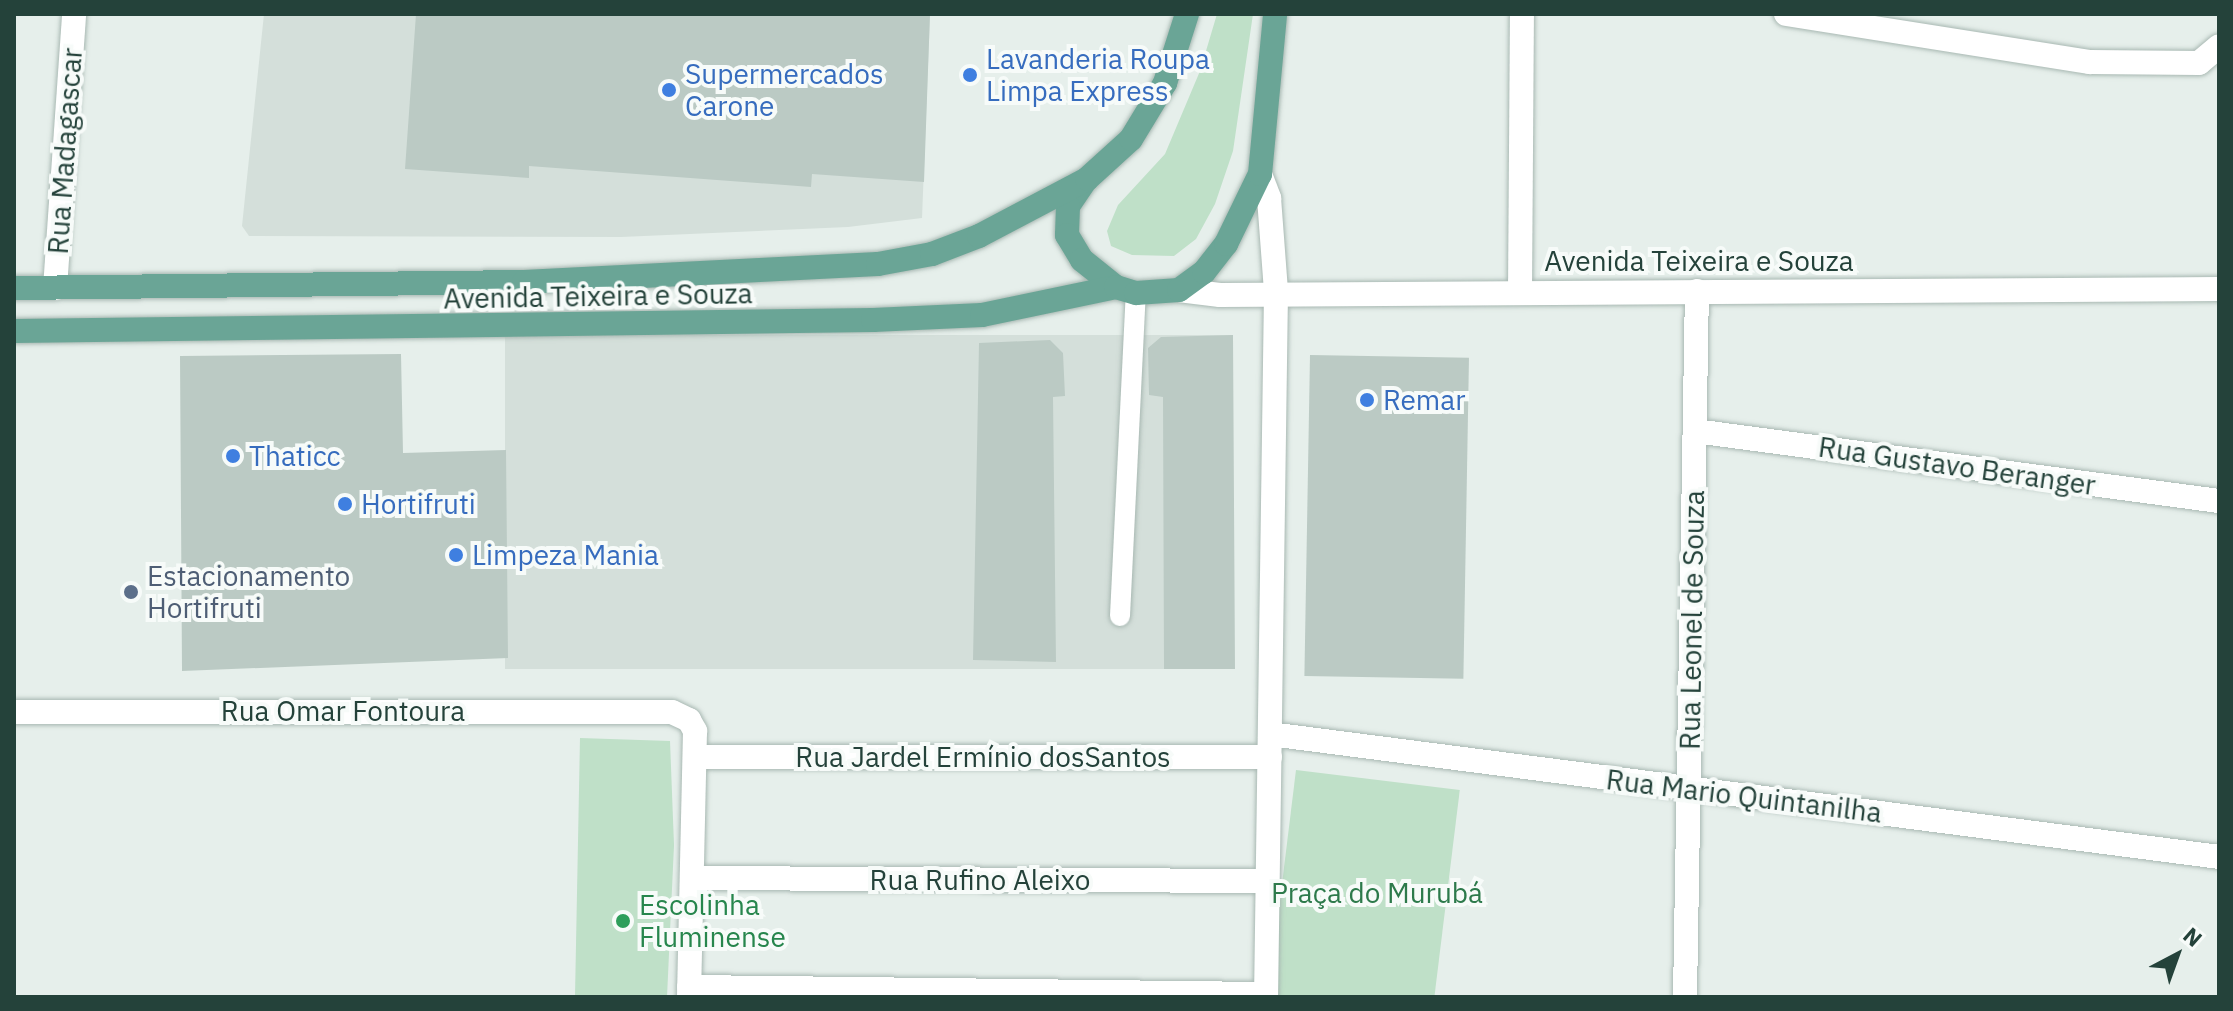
<!DOCTYPE html>
<html>
<head>
<meta charset="utf-8">
<style>
  body { margin:0 }
  #map { position:relative; width:2233px; height:1011px; overflow:hidden; background:#e6efeb; font-family:"IBM Plex Sans",sans-serif }
  div>[style] { position:absolute }
  .built>* { inset:0; background:#d4dfda; transform-origin:0 0 }
  .green>* { inset:0; background:#bfe0c8; transform-origin:0 0 }
  .building>* { inset:0; background:#bbcac4; transform-origin:0 0 }
  .roads { filter:drop-shadow(0 0 2px #a8b8b2) drop-shadow(0 0 2px #a8b8b2) }
  .lane>* { height:20px; margin:-10px; padding:0 10px; transform-origin:10px; border-radius:10px; background:#fff }
  .street>* { height:24px; margin:-12px; padding:0 12px; transform-origin:12px; border-radius:12px; background:#fff }
  .secondary>* { height:24px; margin:-12px; padding:0 12px; transform-origin:12px; border-radius:12px; background:#fff }
  .primary>* { height:24px; margin:-12px; padding:0 12px; transform-origin:12px; border-radius:12px; background:#6aa596 }
  .dots>* { width:22px; height:22px; translate:-50% -50%; box-sizing:border-box; border:4px solid #f7fbf9; border-radius:50% }
  span { translate:-50% -50%; white-space:nowrap; text-align:center; line-height:1.15; -webkit-text-stroke:8px #f7fbf9; paint-order:stroke }
  .shop-label { font-size:28px; color:#366cbe }
  .left { translate:0 -50%; text-align:left }
  .street-label { font-size:28px; color:#24423a }
  .service-label { font-size:28px; color:#4e5e75 }
  .park-label { font-size:28px; color:#2d7a4b }
  .leisure-label { font-size:28px; color:#27864d }
  .frame { position:absolute; inset:0; border:16px solid #24423a; pointer-events:none }
  .north { position:absolute; left:2137px; top:915px; width:80px; height:80px; -webkit-text-stroke:6px #f7fbf9; paint-order:stroke; rotate:41deg; font-size:22px; font-weight:700; line-height:32px; text-align:center; color:#24423a }
  .north::after { content:''; display:block; margin:auto; width:28px; height:36px; background:#24423a; clip-path:polygon(50% 0,100% 100%,50% 72%,0 100%) }
</style>
</head>
<body>
<div id="map">
  <div class="built">
    <div style="clip-path:polygon(264px 14px,930px 14px,922px 218px,848px 227px,621px 237px,249px 236px,242px 226px)"></div>
    <div style="left:1233px;top:335px;width:334px;height:728px;rotate:90deg"></div>
  </div>
  <div class="green">
    <div style="clip-path:polygon(1217px 14px,1253px 14px,1233px 151px,1215px 204px,1196px 239px,1174px 256px,1132px 255px,1111px 246px,1107px 231px,1118px 205px,1165px 154px,1200px 71px)"></div>
    <div style="clip-path:polygon(580px 738px,670px 741px,674px 845px,667px 997px,575px 997px)"></div>
    <div style="left:1296px;top:770px;width:165px;height:227px;rotate:7deg"></div>
  </div>
  <div class="building">
    <div style="clip-path:polygon(416px 14px,930px 14px,924px 182px,812px 174px,811px 187px,529px 166px,529px 178px,405px 169px)"></div>
    <div style="clip-path:polygon(1233px 335px,1235px 669px,1164px 669px,1163px 397px,1149px 395px,1148px 348px,1161px 337px)"></div>
    <div style="clip-path:polygon(1050px 340px,1063px 353px,1065px 396px,1053px 397px,1056px 662px,973px 660px,979px 343px)"></div>
    <div style="clip-path:polygon(401px 354px,403px 453px,506px 450px,508px 658px,182px 671px,180px 356px)"></div>
    <div style="left:1310px;top:355px;width:159px;height:321px;rotate:1deg"></div>
  </div>
  <div class="roads">
    <div class="lane">
      <div style="left:1120px;top:616px;width:323px;rotate:-87.2deg"></div>
    </div>
    <div class="street">
      <div style="left:1786px;top:14px;width:308px;rotate:9deg"></div>
      <div style="left:2090px;top:62px;width:109px;rotate:0.5deg"></div>
      <div style="left:2199px;top:63px;width:26px;rotate:-40deg"></div>
      <div style="left:1260px;top:174px;width:26px;rotate:69deg"></div>
      <div style="left:1269px;top:198px;width:94px;rotate:85.7deg"></div>
      <div style="left:1276px;top:292px;width:705px;rotate:90.81deg"></div>
      <div style="left:55px;top:288px;width:275px;rotate:-86deg"></div>
      <div style="left:1520px;top:292px;width:278px;rotate:-89.6deg"></div>
      <div style="left:1695px;top:431px;width:529px;rotate:7.61deg"></div>
      <div style="left:14px;top:712px;width:658px"></div>
      <div style="left:672px;top:712px;width:19px;rotate:25deg"></div>
      <div style="left:689px;top:720px;width:13px;rotate:61deg"></div>
      <div style="left:695px;top:731px;width:266px;rotate:91.3deg"></div>
      <div style="left:1270px;top:734px;width:957px;rotate:7.38deg"></div>
      <div style="left:695px;top:757px;width:575px"></div>
      <div style="left:692px;top:878px;width:575px;rotate:0.3deg"></div>
      <div style="left:689px;top:987px;width:577px;rotate:0.7deg"></div>
      <div style="left:1685px;top:997px;width:706px;rotate:-89.03deg"></div>
    </div>
    <div class="secondary">
      <div style="left:1179px;top:290px;width:41px;rotate:7deg"></div>
      <div style="left:1220px;top:295px;width:999px;rotate:-0.34deg"></div>
    </div>
    <div class="primary">
      <div style="left:1085px;top:181px;width:30px;rotate:124deg"></div>
      <div style="left:1068px;top:206px;width:29px;rotate:92deg"></div>
      <div style="left:1067px;top:235px;width:29px;rotate:59deg"></div>
      <div style="left:1082px;top:260px;width:43px;rotate:38.5deg"></div>
      <div style="left:14px;top:288px;width:510px;rotate:-0.67deg"></div>
      <div style="left:524px;top:282px;width:354px;rotate:-2.9deg"></div>
      <div style="left:878px;top:264px;width:55px;rotate:-10.5deg"></div>
      <div style="left:932px;top:254px;width:50px;rotate:-21deg"></div>
      <div style="left:979px;top:236px;width:122px;rotate:-27.8deg"></div>
      <div style="left:1087px;top:179px;width:59px;rotate:-42.3deg"></div>
      <div style="left:1131px;top:139px;width:66px;rotate:-58.7deg"></div>
      <div style="left:1165px;top:83px;width:72px;rotate:-72.3deg"></div>
      <div style="left:14px;top:331px;width:859px;rotate:-0.73deg"></div>
      <div style="left:873px;top:320px;width:109px;rotate:-2.6deg"></div>
      <div style="left:982px;top:315px;width:137px;rotate:-11.8deg"></div>
      <div style="left:1116px;top:287px;width:21px;rotate:17deg"></div>
      <div style="left:1136px;top:293px;width:43px;rotate:-4deg"></div>
      <div style="left:1179px;top:290px;width:31px;rotate:-36deg"></div>
      <div style="left:1204px;top:272px;width:36px;rotate:-52deg"></div>
      <div style="left:1226px;top:244px;width:78px;rotate:-64.1deg"></div>
      <div style="left:1260px;top:174px;width:161px;rotate:-84.6deg"></div>
    </div>
  </div>
  <div class="dots">
    <div style="left:970px;top:75px;background:#3f7fe0"></div>
    <div style="left:669px;top:90px;background:#3f7fe0"></div>
    <div style="left:1367px;top:400px;background:#3f7fe0"></div>
    <div style="left:233px;top:456px;background:#3f7fe0"></div>
    <div style="left:345px;top:504px;background:#3f7fe0"></div>
    <div style="left:456px;top:555px;background:#3f7fe0"></div>
    <div style="left:131px;top:592px;background:#5c6f8a"></div>
    <div style="left:623px;top:921px;background:#2e9e5b"></div>
  </div>
  <div class="shop-label">
    <span class="left" style="left:986px;top:75px">Lavanderia Roupa<br>Limpa Express</span>
    <span class="left" style="left:685px;top:90px">Supermercados<br>Carone</span>
    <span class="left" style="left:1383px;top:400px">Remar</span>
    <span class="left" style="left:249px;top:456px">Thaticc</span>
    <span class="left" style="left:361px;top:504px">Hortifruti</span>
    <span class="left" style="left:472px;top:555px">Limpeza Mania</span>
  </div>
  <div class="street-label">
    <span style="left:65px;top:151px;rotate:-86deg">Rua Madagascar</span>
    <span style="left:1699px;top:261px">Avenida Teixeira e Souza</span>
    <span style="left:598px;top:296px;rotate:-1deg">Avenida Teixeira e Souza</span>
    <span style="left:1957px;top:466px;rotate:8deg">Rua Gustavo Beranger</span>
    <span style="left:1692px;top:620px;rotate:-89deg">Rua Leonel de Souza</span>
    <span style="left:343px;top:711px">Rua Omar Fontoura</span>
    <span style="left:983px;top:757px">Rua Jardel Ermínio dosSantos</span>
    <span style="left:1744px;top:796px;rotate:7deg">Rua Mario Quintanilha</span>
    <span style="left:980px;top:880px">Rua Rufino Aleixo</span>
  </div>
  <div class="service-label">
    <span class="left" style="left:147px;top:592px">Estacionamento<br>Hortifruti</span>
  </div>
  <div class="park-label">
    <span style="left:1377px;top:893px">Praça do Murubá</span>
  </div>
  <div class="leisure-label">
    <span class="left" style="left:639px;top:921px">Escolinha<br>Fluminense</span>
  </div>
  <div class="frame"></div>
  <div class="north">N</div>
</div>
</body>
</html>
